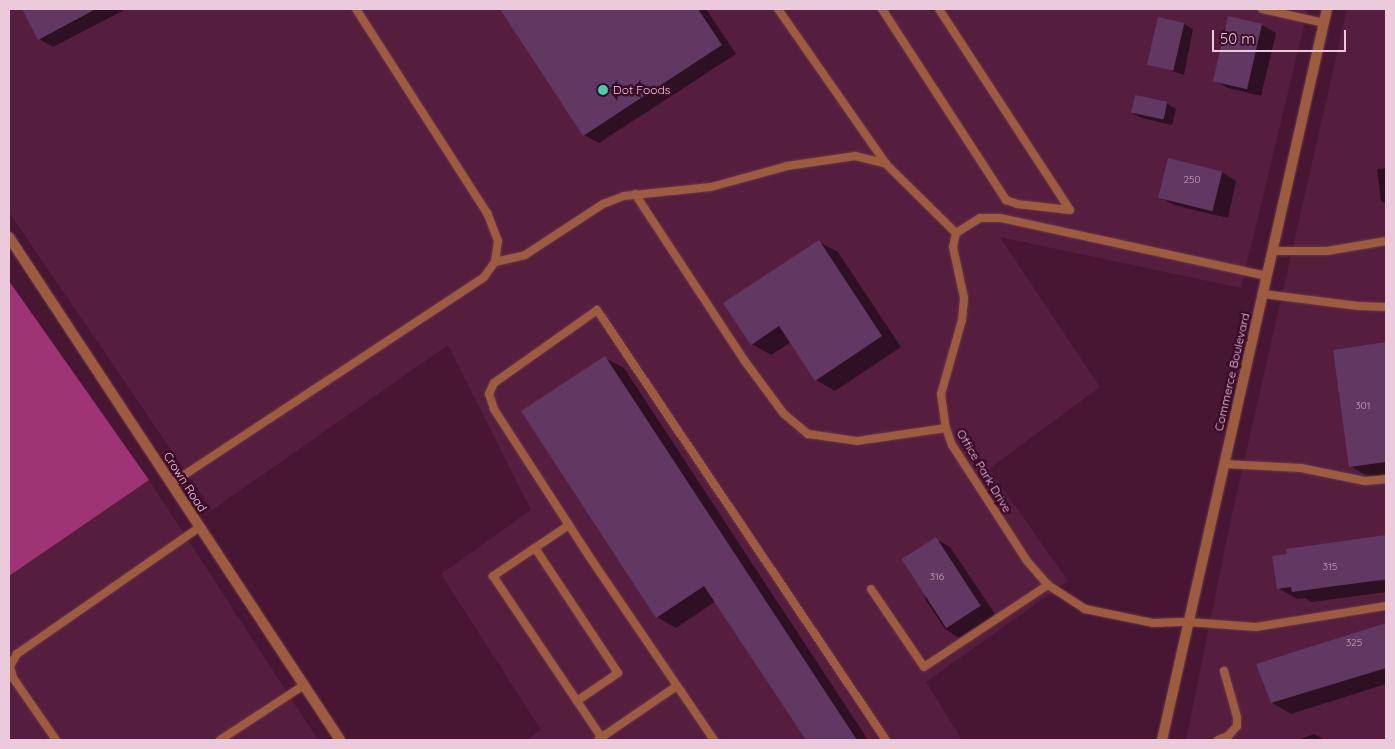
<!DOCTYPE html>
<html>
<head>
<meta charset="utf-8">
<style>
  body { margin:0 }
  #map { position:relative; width:1395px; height:749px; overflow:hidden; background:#471633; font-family:Quicksand,sans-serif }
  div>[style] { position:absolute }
  .built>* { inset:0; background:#551e3f }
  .forest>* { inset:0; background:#9f3475 }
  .shadow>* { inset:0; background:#0007 }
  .building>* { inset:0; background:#613861; transform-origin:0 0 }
  .roads { filter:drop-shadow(0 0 1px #653751) drop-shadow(0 0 1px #653751) }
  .service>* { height:8px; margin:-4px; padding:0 4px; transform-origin:4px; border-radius:4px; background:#9d5c3b }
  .minor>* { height:10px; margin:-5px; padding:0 5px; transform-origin:5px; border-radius:5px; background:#9d5c3b }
  .tertiary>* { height:10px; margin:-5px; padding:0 5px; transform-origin:5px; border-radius:5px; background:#9d5c3b }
  .dots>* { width:14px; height:14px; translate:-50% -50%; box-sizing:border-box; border:2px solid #3b0b29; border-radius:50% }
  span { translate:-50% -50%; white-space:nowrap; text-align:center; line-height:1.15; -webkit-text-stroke:5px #3b0b29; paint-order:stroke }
  .number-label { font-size:10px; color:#c8a6bc }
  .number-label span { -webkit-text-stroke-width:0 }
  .poi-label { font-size:12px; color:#ebcbdb }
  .left { translate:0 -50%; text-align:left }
  .street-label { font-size:12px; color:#ebcbdb }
  .frame { position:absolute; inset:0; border:10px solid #ebcbdb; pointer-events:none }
  .scale { position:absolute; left:1212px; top:30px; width:134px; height:22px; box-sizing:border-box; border:2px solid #ebcbdb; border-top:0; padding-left:6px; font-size:15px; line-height:18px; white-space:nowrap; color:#ebcbdb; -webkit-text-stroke:4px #3b0b29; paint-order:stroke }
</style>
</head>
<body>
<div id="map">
  <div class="built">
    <div style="clip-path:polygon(9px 9px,1308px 9px,1241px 288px,1000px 237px,1100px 387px,989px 469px,1068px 581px,926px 682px,962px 740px,526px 740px,541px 730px,441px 574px,531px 510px,448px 345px,212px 510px,9px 212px)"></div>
    <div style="clip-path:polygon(1347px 9px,1386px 9px,1386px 740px,1186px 740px,1231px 519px)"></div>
    <div style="clip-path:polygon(149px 480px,318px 740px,9px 740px,9px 576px)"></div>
  </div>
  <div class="forest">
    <div style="clip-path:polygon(9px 281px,149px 480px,9px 576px)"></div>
  </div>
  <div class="shadow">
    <div style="clip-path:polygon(23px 9px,126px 9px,53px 47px,39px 39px)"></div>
    <div style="clip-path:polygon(502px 9px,706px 9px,736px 54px,599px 143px,584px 135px)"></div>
    <div style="clip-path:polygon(1184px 24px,1193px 29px,1184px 75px,1150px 64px)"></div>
    <div style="clip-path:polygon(1262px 25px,1276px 33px,1261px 96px,1228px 88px,1214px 80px)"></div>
    <div style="clip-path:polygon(1166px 103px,1176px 109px,1172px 125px,1142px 118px,1132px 113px)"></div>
    <div style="clip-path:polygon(1168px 160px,1222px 172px,1236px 181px,1228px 218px,1174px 205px,1160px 197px)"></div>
    <div style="clip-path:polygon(1386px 168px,1386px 204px,1381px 201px,1377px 169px)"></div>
    <div style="clip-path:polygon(819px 242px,838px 252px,901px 347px,835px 391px,816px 380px,791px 342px,771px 355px,752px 344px)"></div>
    <div style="clip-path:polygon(1386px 344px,1386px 475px,1369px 477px,1350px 466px,1335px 351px)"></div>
    <div style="clip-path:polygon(605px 358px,624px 368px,868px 740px,807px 740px,716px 601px,676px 628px,657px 617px)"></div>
    <div style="clip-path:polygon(1386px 536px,1386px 577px,1295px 590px,1386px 580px,1386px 592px,1312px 602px,1305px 598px,1297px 599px,1278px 588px,1288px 550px)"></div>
    <div style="clip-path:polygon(936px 539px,950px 547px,995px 614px,959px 638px,945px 629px,925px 599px)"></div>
    <div style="clip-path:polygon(1386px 624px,1386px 684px,1291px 714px,1272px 703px,1257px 664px)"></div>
    <div style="clip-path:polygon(1314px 734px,1325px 740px,1298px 740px)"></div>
  </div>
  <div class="building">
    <div style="clip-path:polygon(22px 9px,96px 9px,38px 40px)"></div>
    <div style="clip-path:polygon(500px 9px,698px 9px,722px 45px,583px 136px)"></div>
    <div style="left:1228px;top:16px;width:35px;height:67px;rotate:13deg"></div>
    <div style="left:1158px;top:17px;width:27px;height:49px;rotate:13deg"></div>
    <div style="left:1135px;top:95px;width:33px;height:18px;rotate:12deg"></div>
    <div style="left:1168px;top:158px;width:56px;height:41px;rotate:14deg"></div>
    <div style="clip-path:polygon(819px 240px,882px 336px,815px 381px,779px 326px,751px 345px,723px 303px)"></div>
    <div style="clip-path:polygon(1386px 342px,1386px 462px,1349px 467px,1333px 350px)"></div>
    <div style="clip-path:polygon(605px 356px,857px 740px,806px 740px,704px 586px,656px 618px,521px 411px)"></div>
    <div style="clip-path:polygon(1386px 535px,1386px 579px,1292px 592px,1291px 587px,1277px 589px,1272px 556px,1287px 554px,1286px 549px)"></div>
    <div style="left:936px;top:537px;width:82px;height:41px;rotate:57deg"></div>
    <div style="clip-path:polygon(1386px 623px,1386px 668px,1271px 703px,1256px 664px)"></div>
  </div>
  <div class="roads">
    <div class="service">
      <div style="left:778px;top:9px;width:189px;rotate:55.1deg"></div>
      <div style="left:882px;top:9px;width:228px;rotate:57deg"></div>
      <div style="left:1006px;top:200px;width:12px;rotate:20deg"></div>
      <div style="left:1017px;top:204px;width:53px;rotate:6.5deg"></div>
      <div style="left:1070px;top:210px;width:240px;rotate:-123.1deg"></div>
      <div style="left:1262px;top:9px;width:64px;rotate:12.7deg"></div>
      <div style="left:635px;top:194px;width:199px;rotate:56.7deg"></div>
      <div style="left:744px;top:360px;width:67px;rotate:53.5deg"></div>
      <div style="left:784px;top:414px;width:31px;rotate:40deg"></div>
      <div style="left:808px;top:434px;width:49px;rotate:8.1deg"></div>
      <div style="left:857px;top:441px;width:90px;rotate:-8.3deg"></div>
      <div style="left:1273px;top:251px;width:54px"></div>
      <div style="left:1327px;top:251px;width:60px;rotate:-9.6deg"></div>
      <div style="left:495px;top:262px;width:31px;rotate:-13deg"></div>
      <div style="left:525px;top:255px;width:93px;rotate:-33.2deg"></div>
      <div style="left:603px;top:204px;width:22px;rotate:-21deg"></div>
      <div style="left:624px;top:196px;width:87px;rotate:-5.9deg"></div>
      <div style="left:711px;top:187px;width:79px;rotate:-15.4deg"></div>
      <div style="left:787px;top:166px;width:69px;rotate:-8.4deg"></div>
      <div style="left:855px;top:156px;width:32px;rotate:14deg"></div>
      <div style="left:886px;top:164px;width:98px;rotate:44.6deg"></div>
      <div style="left:1267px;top:276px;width:273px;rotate:-167.7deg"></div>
      <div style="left:1000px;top:218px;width:20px;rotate:180deg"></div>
      <div style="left:980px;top:218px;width:28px;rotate:148deg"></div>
      <div style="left:956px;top:233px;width:14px;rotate:102deg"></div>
      <div style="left:953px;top:247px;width:52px;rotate:77.8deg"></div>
      <div style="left:964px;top:298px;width:22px;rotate:95deg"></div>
      <div style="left:962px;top:320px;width:77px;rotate:105.8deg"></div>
      <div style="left:941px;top:394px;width:34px;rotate:82deg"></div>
      <div style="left:946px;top:428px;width:18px;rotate:71deg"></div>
      <div style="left:952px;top:445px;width:138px;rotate:57.1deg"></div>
      <div style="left:1027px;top:561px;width:32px;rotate:49deg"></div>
      <div style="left:1048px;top:585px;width:44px;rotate:33deg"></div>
      <div style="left:1085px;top:609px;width:69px;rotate:11.6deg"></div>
      <div style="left:1153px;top:623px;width:35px;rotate:-2deg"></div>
      <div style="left:1188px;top:622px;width:68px;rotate:4.2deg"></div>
      <div style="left:1256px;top:627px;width:132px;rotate:-9.2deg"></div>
      <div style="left:1263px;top:294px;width:96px;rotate:7.2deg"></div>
      <div style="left:1358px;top:306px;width:28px;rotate:2deg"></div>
      <div style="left:1224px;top:464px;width:77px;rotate:3deg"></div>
      <div style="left:1301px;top:468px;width:65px;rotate:11.5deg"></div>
      <div style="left:1365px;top:481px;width:21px;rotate:-5deg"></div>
      <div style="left:172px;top:483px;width:374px;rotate:-33.4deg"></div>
      <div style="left:484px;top:277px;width:19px;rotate:-54deg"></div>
      <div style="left:495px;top:262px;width:21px;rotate:-82deg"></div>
      <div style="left:498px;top:241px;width:30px;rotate:-111deg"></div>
      <div style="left:487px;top:213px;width:242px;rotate:-122.7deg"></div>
      <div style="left:569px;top:525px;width:92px;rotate:146.1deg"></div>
      <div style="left:493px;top:576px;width:197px;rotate:56.1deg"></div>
      <div style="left:535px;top:548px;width:150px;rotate:56.4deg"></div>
      <div style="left:618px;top:673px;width:50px;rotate:145.7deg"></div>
      <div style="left:871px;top:589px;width:94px;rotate:55.8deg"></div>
      <div style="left:924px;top:667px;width:149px;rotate:-33.5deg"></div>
      <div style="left:599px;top:739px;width:94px;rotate:-34.2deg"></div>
      <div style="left:56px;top:740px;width:75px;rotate:-124.7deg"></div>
      <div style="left:13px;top:678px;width:12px;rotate:-104deg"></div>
      <div style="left:10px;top:666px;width:14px;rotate:-60deg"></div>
      <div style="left:17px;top:654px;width:223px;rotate:-34.8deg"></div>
      <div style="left:220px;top:740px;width:100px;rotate:-33.2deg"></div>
      <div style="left:714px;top:740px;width:222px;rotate:-124.2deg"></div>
      <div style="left:589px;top:556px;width:175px;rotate:-122.9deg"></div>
      <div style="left:494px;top:409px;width:16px;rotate:-108deg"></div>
      <div style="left:489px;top:394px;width:12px;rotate:-66deg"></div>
      <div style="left:494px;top:383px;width:126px;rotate:-35.3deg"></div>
      <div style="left:597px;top:310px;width:518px;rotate:56.1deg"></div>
      <div style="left:1218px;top:740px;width:11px;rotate:-22deg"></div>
      <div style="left:1228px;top:736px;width:13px;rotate:-48deg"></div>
      <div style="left:1237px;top:726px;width:9px;rotate:-90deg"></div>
      <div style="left:1237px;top:717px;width:48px;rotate:-105.8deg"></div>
    </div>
    <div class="minor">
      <div style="left:9px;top:237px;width:602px;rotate:56.65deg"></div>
    </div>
    <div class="tertiary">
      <div style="left:1162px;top:740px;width:749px;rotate:-77.28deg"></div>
    </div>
  </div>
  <div class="dots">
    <div style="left:603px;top:90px;background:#3dd4a3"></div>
  </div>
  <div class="number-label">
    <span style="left:1192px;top:180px">250</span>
    <span style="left:1363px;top:406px">301</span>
    <span style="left:1330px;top:567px">315</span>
    <span style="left:937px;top:577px">316</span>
    <span style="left:1354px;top:643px">325</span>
  </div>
  <div class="poi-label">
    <span class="left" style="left:613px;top:90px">Dot Foods</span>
  </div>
  <div class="street-label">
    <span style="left:1232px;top:372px;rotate:-77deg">Commerce Boulevard</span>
    <span style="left:984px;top:471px;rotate:59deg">Office Park Drive</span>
    <span style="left:185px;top:482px;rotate:57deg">Crown Road</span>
  </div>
  <div class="frame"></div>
  <div class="scale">50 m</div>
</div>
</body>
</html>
